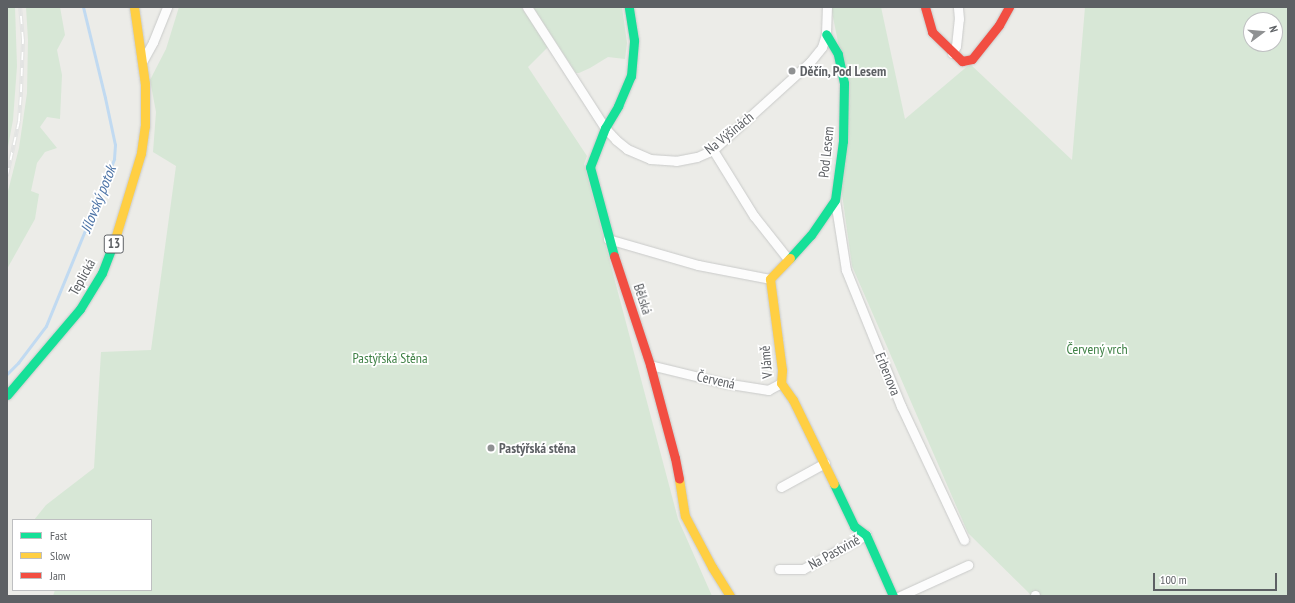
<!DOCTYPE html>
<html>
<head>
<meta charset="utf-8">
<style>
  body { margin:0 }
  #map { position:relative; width:1295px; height:603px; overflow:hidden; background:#ecece8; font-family:"PT Sans Narrow",sans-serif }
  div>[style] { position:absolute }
  .green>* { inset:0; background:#d7e7d6 }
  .stream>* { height:2.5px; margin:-1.25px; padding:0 1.25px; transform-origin:1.25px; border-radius:1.25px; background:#c1daf1 }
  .roads { filter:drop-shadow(0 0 1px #c9cac9) drop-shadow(0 0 1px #c9cac9) }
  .street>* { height:9px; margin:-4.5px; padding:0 4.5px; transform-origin:4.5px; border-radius:4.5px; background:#fcfcfc }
  .fast>* { height:9px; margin:-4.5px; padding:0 4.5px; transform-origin:4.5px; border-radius:4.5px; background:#16e098 }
  .slow>* { height:9px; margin:-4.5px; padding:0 4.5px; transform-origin:4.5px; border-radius:4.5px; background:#ffcf43 }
  .jam>* { height:9px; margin:-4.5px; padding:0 4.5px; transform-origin:4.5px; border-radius:4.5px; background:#f24e42 }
  .rail>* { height:4px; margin-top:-2px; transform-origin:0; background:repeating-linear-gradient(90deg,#fff 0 8px,#e3e4e3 0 16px); box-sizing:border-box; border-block:1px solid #e3e4e3 }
  .dots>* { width:11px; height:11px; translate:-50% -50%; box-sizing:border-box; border:2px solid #fff; border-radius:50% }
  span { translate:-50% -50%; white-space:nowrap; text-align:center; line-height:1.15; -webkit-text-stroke:3.5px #fff; paint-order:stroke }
  .shield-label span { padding:1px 3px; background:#fff; border:1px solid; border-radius:3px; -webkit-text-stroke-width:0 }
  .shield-label { font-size:13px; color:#5d6064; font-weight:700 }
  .poi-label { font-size:14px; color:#5d6064; font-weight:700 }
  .left { translate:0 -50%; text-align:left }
  .street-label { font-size:14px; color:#5d6064 }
  .park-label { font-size:14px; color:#3f8146 }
  .water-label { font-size:15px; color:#4c73a6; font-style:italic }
  .frame { position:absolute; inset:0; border:8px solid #5d6064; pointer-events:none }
  .legend { position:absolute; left:12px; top:519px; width:140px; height:72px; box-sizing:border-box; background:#fff; border:1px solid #bebfc1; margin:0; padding:5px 7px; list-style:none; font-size:12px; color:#5d6064 }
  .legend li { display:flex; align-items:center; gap:8px; height:20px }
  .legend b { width:20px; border:1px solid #bebfc1 }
  .north { position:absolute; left:1243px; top:12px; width:40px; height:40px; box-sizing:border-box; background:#fff; border:1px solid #bebfc1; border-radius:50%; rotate:74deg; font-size:11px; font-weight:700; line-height:16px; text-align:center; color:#5d6064 }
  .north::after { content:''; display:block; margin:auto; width:14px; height:18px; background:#8f9192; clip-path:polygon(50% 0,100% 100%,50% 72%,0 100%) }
  .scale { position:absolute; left:1153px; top:573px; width:124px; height:18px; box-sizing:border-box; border:2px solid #5d6064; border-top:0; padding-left:5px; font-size:12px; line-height:14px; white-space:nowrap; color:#5d6064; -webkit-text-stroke:3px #fff; paint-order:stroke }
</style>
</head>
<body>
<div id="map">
  <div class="green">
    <div style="clip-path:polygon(7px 7px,15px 7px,17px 66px,13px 120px,7px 152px)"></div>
    <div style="clip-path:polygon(26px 7px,60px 7px,65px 35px,57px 50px,62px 75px,60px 119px,47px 117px,40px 127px,57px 148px,45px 152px,37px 163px,31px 191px,39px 194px,35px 219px,7px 269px,7px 195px,19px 148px,27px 93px,28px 40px)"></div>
    <div style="clip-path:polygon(179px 7px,521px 7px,548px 47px,528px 67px,587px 156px,584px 164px,678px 519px,712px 596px,53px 596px,55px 590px,151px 590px,151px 520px,34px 520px,46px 505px,94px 468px,101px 352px,151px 350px,176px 166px,153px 152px,156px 112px,150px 80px,166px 49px)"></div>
    <div style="clip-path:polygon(533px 7px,622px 7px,627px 43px,625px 59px,608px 57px,590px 68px,579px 73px,576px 73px)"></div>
    <div style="clip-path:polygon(evenodd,831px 7px,881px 7px,905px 119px,970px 64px,1072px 160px,1085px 7px,1288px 7px,1288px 596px,1032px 596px,968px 533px,852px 266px,842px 194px,843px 67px,831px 7px,1251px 20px,1275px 20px,1275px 44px,1251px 44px,1251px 20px)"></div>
  </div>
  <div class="stream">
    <div style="left:7px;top:374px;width:16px;rotate:-45deg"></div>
    <div style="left:18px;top:363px;width:46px;rotate:-52.9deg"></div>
    <div style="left:46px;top:326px;width:180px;rotate:-67.8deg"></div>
    <div style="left:114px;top:159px;width:14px;rotate:-86deg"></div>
    <div style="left:115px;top:145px;width:48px;rotate:-102deg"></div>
    <div style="left:105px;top:98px;width:94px;rotate:-103.6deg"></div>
  </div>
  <div class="roads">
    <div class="street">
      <div style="left:527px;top:7px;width:144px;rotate:57.2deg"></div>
      <div style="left:605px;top:128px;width:16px;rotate:47deg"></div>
      <div style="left:616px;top:140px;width:14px;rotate:39deg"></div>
      <div style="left:627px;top:149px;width:25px;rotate:23deg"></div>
      <div style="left:650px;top:159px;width:26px;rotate:4deg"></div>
      <div style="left:676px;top:161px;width:21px;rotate:-11deg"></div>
      <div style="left:697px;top:157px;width:17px;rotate:-24deg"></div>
      <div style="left:713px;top:150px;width:131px;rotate:-42.2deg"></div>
      <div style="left:810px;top:62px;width:19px;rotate:-51deg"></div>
      <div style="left:822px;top:47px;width:14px;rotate:-73deg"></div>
      <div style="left:826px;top:34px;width:27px;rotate:-88deg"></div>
      <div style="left:952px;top:53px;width:8px;rotate:-60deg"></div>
      <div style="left:956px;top:46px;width:27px;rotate:-84deg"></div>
      <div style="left:959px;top:19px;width:12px;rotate:-95deg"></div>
      <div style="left:142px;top:62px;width:23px;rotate:-61deg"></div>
      <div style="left:153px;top:42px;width:38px;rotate:-68deg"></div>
      <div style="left:713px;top:150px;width:78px;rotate:58.2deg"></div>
      <div style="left:754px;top:216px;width:55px;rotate:51.7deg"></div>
      <div style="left:835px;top:200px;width:71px;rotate:81.1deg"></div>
      <div style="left:846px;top:270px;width:147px;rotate:68deg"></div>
      <div style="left:901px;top:406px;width:148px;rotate:64.8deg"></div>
      <div style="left:608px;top:239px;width:94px;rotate:16.1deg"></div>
      <div style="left:698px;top:265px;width:73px;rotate:11deg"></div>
      <div style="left:650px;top:365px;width:76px;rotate:13.7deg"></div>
      <div style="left:724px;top:383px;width:45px;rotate:9deg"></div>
      <div style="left:768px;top:390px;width:15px;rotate:-28deg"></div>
      <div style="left:781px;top:487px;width:50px;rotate:-28.6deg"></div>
      <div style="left:779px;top:569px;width:24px"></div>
      <div style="left:803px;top:569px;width:72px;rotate:-28.4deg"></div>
      <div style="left:1035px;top:595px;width:1px;rotate:90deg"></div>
      <div style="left:900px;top:596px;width:75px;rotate:-24.5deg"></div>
    </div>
    <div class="fast">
      <div style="left:614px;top:256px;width:92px;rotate:-105.1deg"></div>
      <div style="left:590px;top:167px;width:42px;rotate:-69deg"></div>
      <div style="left:605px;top:128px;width:26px;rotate:-59deg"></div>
      <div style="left:618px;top:106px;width:33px;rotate:-67deg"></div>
      <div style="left:631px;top:76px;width:36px;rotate:-85deg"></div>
      <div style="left:634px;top:40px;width:33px;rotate:-99deg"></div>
      <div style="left:790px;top:258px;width:31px;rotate:-48deg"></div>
      <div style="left:811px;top:235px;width:42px;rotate:-55.6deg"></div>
      <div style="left:835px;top:200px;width:60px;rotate:-82.3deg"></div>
      <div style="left:843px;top:141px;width:58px;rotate:-89deg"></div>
      <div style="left:844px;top:83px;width:30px;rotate:-102deg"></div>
      <div style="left:838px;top:54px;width:23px;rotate:-121deg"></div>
      <div style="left:7px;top:395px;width:113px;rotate:-49.7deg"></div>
      <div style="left:80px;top:309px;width:42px;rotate:-58.6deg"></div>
      <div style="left:102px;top:273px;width:33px;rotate:-69deg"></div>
      <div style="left:834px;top:484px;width:47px;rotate:64.5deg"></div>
      <div style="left:854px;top:526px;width:15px;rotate:37deg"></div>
      <div style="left:866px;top:535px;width:67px;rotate:66.1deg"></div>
    </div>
    <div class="slow">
      <div style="left:114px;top:242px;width:93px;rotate:-73.1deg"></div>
      <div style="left:141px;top:153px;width:27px;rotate:-82deg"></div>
      <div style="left:145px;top:126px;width:42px;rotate:-90deg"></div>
      <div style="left:145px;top:84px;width:78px;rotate:-98.1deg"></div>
      <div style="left:790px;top:258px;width:29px;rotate:134deg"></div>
      <div style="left:770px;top:279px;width:92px;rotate:82.5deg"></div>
      <div style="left:782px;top:370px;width:13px;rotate:94deg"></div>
      <div style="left:781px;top:383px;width:21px;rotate:55deg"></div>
      <div style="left:793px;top:400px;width:93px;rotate:64deg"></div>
      <div style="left:679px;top:479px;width:37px;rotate:81deg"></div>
      <div style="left:685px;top:516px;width:58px;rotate:62.1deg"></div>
      <div style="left:712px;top:567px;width:34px;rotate:58deg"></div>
    </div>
    <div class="jam">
      <div style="left:925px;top:7px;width:26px;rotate:74deg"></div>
      <div style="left:932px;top:32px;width:42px;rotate:44deg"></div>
      <div style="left:962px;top:61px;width:10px;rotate:-11deg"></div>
      <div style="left:972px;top:59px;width:43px;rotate:-51.5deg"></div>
      <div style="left:999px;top:25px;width:21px;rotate:-61deg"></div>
      <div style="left:614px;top:256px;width:115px;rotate:71.7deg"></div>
      <div style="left:650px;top:365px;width:96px;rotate:75deg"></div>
      <div style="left:675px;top:458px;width:21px;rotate:79deg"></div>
    </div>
  </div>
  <div class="rail">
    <div style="left:7px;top:176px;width:56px;rotate:-77.7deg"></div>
    <div style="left:19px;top:121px;width:29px;rotate:-86deg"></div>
    <div style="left:21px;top:92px;width:52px;rotate:-87.8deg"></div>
    <div style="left:23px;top:40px;width:33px;rotate:-95deg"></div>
  </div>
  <div class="dots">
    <div style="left:792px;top:71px;background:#8f9192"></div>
    <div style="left:491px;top:448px;background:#8f9192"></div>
  </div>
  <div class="shield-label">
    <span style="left:114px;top:244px">13</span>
  </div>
  <div class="poi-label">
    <span class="left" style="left:800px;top:71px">Děčín, Pod Lesem</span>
    <span class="left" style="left:499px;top:448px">Pastýřská stěna</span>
  </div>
  <div class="street-label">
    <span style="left:729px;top:133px;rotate:-39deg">Na Výšinách</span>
    <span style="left:826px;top:152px;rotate:-84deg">Pod Lesem</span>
    <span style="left:82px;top:277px;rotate:-61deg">Teplická</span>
    <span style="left:643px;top:299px;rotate:72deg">Bělská</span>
    <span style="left:766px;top:362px;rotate:-95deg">V Jámě</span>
    <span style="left:888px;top:374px;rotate:68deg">Erbenova</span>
    <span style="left:716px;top:380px;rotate:12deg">Červená</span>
    <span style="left:834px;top:552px;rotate:-29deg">Na Pastvině</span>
  </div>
  <div class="park-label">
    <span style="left:1097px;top:349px">Červený vrch</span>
    <span style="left:390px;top:358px">Pastýřská Stěna</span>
  </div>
  <div class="water-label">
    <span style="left:98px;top:199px;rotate:-68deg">Jílovský potok</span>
  </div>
  <div class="frame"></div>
  <ul class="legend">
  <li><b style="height:5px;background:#16e098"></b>Fast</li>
  <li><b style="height:5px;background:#ffcf43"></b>Slow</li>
  <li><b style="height:5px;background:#f24e42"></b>Jam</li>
  </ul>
  <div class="north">N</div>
  <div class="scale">100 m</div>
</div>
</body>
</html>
